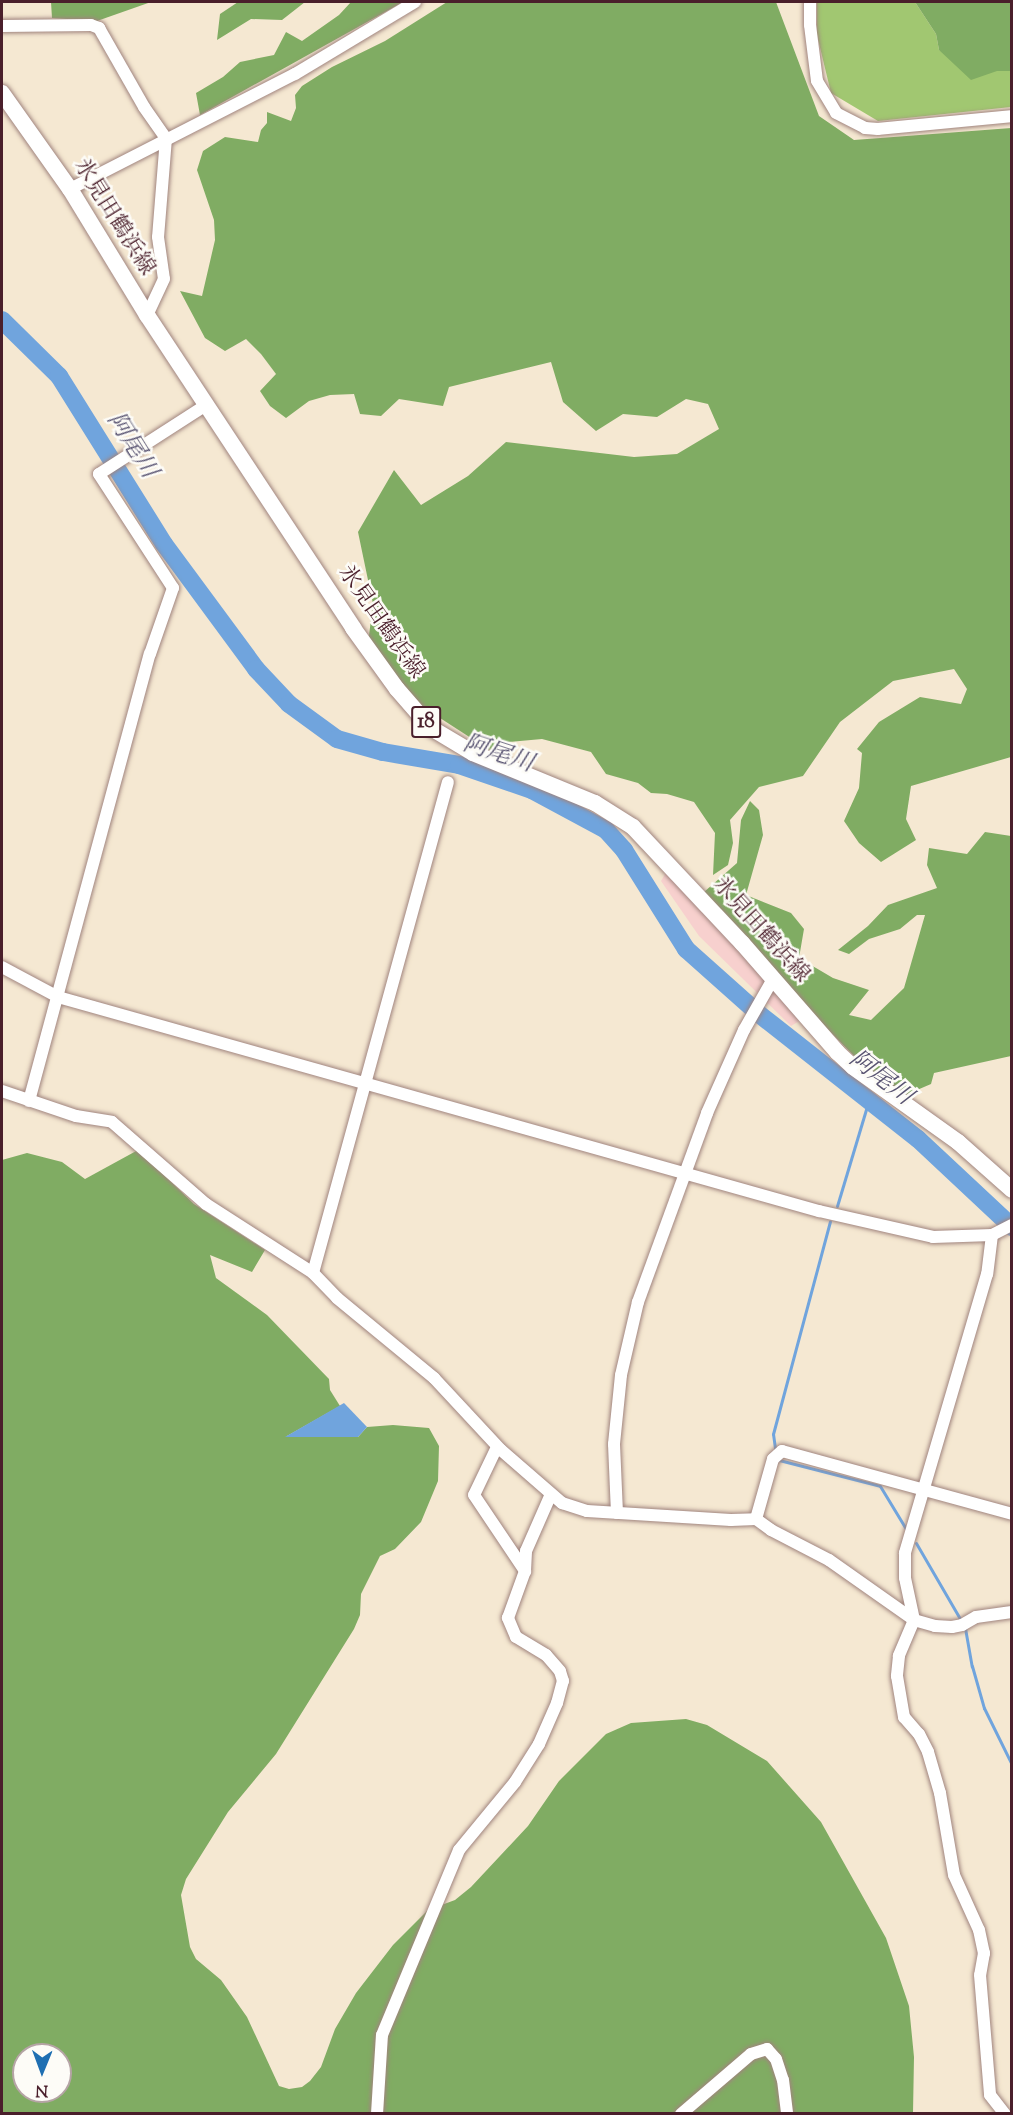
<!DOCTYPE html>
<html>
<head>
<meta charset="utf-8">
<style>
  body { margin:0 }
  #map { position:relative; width:1013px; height:2115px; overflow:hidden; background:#f5e8d2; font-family:"Sorts Mill Goudy","Noto Serif JP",serif }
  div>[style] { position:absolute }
  .built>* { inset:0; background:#f7d0ce }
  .green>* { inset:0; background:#a1c771 }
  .forest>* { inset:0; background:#80ac63 }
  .water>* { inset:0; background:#70a4dd }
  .stream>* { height:3px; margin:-1.5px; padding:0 1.5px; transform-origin:1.5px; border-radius:1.5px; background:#70a4dd }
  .river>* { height:18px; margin:-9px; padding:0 9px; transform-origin:9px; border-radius:9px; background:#70a4dd }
  .roads { filter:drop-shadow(0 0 2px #a0847e) drop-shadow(0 0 2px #a0847e) }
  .minor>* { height:12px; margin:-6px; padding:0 6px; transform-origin:6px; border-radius:6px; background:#fff }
  .major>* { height:16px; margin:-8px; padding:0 8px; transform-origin:8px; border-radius:8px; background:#fff }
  span { translate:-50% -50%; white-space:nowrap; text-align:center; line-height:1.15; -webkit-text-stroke:5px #fdfcf7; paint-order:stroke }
  .shield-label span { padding:2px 4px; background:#fdfcf7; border:2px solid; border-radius:4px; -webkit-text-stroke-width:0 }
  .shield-label { font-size:21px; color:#4a1f2b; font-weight:700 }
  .street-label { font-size:22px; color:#4a1f2b }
  .water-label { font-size:24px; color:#595472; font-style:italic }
  .frame { position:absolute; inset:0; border:3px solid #4a1f2b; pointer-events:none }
  .north { position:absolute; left:12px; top:2043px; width:60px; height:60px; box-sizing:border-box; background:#fdfcf7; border:2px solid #b5a4a5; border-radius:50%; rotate:181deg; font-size:16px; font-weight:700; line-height:24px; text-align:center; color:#4a1f2b }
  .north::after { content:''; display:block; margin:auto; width:21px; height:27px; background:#1f6fb2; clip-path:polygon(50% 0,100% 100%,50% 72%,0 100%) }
</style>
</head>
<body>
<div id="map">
  <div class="built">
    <div style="clip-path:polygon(667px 871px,801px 1020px,791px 1026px,699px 936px,661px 881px)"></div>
  </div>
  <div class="green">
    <div style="clip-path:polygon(817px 2px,915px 2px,936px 34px,939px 50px,997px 71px,1011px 71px,1011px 107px,878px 121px,831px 93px,817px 35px)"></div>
  </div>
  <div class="forest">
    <div style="clip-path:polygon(51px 2px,151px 2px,97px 21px,52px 18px)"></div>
    <div style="clip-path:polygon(238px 2px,305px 2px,282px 20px,251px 19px,217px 40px,220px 14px)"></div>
    <div style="clip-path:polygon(351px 2px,403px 2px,200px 115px,196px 93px,223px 77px,240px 62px,274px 55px,286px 32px,302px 41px,339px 15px)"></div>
    <div style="clip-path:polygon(447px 2px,776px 2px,819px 116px,854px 140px,1011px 128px,1011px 757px,911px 786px,906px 819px,916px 840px,881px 862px,859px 843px,844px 821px,859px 788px,862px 753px,857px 749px,879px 722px,920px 697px,961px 704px,967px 689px,954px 669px,893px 681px,840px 722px,803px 776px,759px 787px,730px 820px,733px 843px,728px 865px,713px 875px,715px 833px,694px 802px,667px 794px,651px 793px,638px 783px,606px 774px,591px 752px,542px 739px,509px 742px,491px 751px,423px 707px,368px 643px,373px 604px,358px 532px,394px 470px,421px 505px,468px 476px,506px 442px,634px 457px,677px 454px,719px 429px,708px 404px,686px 399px,657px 417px,623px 414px,596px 431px,563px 402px,551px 362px,449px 387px,443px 406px,399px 399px,381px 416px,360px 414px,354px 394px,330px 395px,309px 401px,286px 418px,270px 406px,260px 391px,276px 374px,261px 354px,246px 339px,225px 351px,205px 338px,180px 291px,202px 296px,215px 240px,214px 220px,197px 170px,203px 151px,225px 137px,258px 142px,261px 130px,267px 123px,267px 112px,291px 121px,296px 108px,295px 95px,302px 86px,332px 67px,385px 41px)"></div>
    <div style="clip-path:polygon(915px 2px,1011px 2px,1011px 71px,997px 71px,971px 80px,939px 50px,936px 34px)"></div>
    <div style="clip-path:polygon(750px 801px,759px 810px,763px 835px,746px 895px,791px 913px,804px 929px,799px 958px,833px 978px,869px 990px,849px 1015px,871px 1020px,904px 988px,925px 915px,917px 915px,900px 929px,869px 939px,849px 954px,838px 950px,868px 926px,888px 905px,937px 888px,927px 865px,929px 848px,967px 854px,985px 832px,1011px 836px,1011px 1056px,934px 1073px,931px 1084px,903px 1096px,858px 1060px,798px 999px,704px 892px,737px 863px,741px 820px)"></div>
    <div style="clip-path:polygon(evenodd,138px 1150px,194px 1204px,265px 1250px,252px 1272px,210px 1255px,216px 1278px,267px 1315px,329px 1379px,330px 1390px,340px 1406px,287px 1436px,358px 1437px,367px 1427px,393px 1425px,429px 1428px,439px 1446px,438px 1481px,421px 1522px,395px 1549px,380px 1556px,361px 1594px,360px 1615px,354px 1629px,276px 1754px,228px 1812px,186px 1879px,181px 1895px,190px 1947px,196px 1959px,221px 1980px,247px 2017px,279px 2086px,289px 2089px,302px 2087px,310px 2081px,321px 2067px,335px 2029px,356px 1993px,393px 1945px,428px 1910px,455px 1900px,471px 1887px,528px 1826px,559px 1781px,606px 1734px,631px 1723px,686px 1719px,707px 1725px,767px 1761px,821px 1822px,886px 1938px,909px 2006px,914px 2057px,913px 2113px,2px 2114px,2px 1160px,27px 1153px,62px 1162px,85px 1179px,138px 1150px,24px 2055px,60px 2055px,60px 2091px,24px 2091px,24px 2055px)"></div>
  </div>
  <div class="water">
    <div style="clip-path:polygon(344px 1403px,367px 1427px,358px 1437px,285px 1437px)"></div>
  </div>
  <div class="stream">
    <div style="left:837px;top:1206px;width:112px;rotate:-73.3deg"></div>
    <div style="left:775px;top:1448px;width:14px;rotate:-98deg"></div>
    <div style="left:773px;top:1434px;width:220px;rotate:-75deg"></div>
    <div style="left:779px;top:1460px;width:104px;rotate:14.4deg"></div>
    <div style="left:880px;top:1486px;width:50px;rotate:58.8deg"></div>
    <div style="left:916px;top:1543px;width:91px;rotate:59.8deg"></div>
    <div style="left:965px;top:1628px;width:39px;rotate:80deg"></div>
    <div style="left:972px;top:1666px;width:44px;rotate:74.1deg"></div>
    <div style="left:984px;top:1708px;width:64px;rotate:63.8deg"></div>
  </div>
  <div class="river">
    <div style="left:2px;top:320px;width:80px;rotate:44.5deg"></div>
    <div style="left:59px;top:376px;width:198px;rotate:58deg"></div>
    <div style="left:164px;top:544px;width:155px;rotate:53.6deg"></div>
    <div style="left:256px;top:669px;width:48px;rotate:46.7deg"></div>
    <div style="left:289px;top:704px;width:59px;rotate:36.1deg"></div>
    <div style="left:337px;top:739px;width:48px;rotate:15.8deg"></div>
    <div style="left:383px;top:752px;width:77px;rotate:9.7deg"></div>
    <div style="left:459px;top:765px;width:77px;rotate:18.9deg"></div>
    <div style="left:532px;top:790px;width:84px;rotate:28.4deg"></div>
    <div style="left:606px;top:830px;width:27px;rotate:48deg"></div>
    <div style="left:624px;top:850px;width:117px;rotate:57.9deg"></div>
    <div style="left:686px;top:949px;width:98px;rotate:41.7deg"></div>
    <div style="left:759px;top:1014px;width:202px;rotate:38.2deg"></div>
    <div style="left:918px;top:1139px;width:129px;rotate:43.1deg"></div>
  </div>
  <div class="roads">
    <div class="minor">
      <div style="left:810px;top:2px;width:23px;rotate:90deg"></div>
      <div style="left:810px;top:25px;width:56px;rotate:82.9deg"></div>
      <div style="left:817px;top:81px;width:37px;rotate:59deg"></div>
      <div style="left:836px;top:113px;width:33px;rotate:27deg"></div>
      <div style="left:865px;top:128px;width:13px;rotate:4deg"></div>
      <div style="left:878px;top:129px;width:135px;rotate:-5.5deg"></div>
      <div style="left:2px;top:26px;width:89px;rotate:-0.6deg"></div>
      <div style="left:91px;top:25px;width:9px;rotate:21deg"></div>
      <div style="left:99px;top:28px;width:91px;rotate:60.3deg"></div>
      <div style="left:144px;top:107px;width:38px;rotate:55deg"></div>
      <div style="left:166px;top:138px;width:99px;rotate:94.6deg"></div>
      <div style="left:158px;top:237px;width:42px;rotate:81.9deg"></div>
      <div style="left:164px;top:279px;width:40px;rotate:115deg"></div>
      <div style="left:70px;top:189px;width:253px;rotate:-27.1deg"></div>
      <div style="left:295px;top:74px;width:140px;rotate:-31deg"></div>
      <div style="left:2px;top:967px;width:64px;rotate:28.2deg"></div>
      <div style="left:58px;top:997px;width:791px;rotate:15.71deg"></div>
      <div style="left:819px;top:1211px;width:117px;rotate:12.8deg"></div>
      <div style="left:933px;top:1237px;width:59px;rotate:-1.9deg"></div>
      <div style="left:992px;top:1235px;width:22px;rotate:-27deg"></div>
      <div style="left:2px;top:1091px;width:78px;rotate:18.7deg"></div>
      <div style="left:76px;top:1116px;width:36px;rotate:9deg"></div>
      <div style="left:112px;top:1122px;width:125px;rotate:41.1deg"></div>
      <div style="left:206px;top:1204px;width:127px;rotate:32.8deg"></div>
      <div style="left:313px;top:1273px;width:35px;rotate:46deg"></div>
      <div style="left:337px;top:1298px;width:126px;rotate:39.5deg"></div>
      <div style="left:434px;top:1378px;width:98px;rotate:47.1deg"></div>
      <div style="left:501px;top:1450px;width:81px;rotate:41deg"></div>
      <div style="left:562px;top:1503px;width:26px;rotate:18deg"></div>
      <div style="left:587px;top:1511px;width:144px;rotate:3.6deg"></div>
      <div style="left:731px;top:1520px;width:25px;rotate:-2deg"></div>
      <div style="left:756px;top:1519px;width:19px;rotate:36deg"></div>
      <div style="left:771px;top:1530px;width:65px;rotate:27.3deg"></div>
      <div style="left:829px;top:1560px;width:104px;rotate:35.2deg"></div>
      <div style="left:914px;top:1620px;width:22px;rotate:16deg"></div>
      <div style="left:935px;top:1626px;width:17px;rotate:3deg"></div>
      <div style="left:952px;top:1627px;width:10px;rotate:-11deg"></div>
      <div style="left:962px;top:1625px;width:16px;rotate:-30deg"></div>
      <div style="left:976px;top:1617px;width:36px;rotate:-8deg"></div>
      <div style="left:29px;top:1101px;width:463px;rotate:-74.9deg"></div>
      <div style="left:150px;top:654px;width:70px;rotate:-70.8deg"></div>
      <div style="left:173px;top:588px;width:136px;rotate:-123deg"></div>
      <div style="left:99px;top:474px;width:127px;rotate:-32.8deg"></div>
      <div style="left:992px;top:1235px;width:39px;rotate:97deg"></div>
      <div style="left:987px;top:1274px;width:291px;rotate:106.4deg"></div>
      <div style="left:905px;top:1553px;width:25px;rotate:90deg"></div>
      <div style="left:905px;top:1578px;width:43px;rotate:77.9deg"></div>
      <div style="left:914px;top:1620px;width:39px;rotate:113deg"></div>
      <div style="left:899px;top:1656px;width:20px;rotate:96deg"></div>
      <div style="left:897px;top:1676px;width:42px;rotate:80.3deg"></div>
      <div style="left:904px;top:1717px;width:23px;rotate:49deg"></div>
      <div style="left:919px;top:1734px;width:20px;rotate:63deg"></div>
      <div style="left:928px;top:1752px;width:43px;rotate:73.7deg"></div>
      <div style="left:940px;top:1793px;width:83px;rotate:80.3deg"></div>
      <div style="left:954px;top:1875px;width:60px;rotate:65.6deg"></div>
      <div style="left:979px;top:1930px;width:24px;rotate:78deg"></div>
      <div style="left:984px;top:1953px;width:22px;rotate:100deg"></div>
      <div style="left:980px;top:1975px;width:120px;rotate:85.2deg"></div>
      <div style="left:990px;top:2095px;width:24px;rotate:52deg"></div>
      <div style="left:313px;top:1273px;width:509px;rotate:-74.63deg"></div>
      <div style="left:497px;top:1447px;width:53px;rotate:115.6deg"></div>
      <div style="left:474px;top:1495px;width:92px;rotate:56.1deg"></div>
      <div style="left:617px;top:1513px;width:69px;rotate:-92.5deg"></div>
      <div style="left:614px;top:1444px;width:69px;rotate:-84.2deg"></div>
      <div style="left:621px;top:1375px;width:75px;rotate:-76.9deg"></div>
      <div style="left:638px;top:1302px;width:201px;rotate:-69.9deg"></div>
      <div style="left:707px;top:1113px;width:91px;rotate:-66deg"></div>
      <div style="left:744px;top:1030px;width:59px;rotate:-60.4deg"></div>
      <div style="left:756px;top:1519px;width:62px;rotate:-74.2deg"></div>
      <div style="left:773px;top:1459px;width:12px;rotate:-42deg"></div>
      <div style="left:782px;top:1451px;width:238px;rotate:15.3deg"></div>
      <div style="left:377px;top:2114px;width:79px;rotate:-86.4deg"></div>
      <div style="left:382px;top:2035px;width:200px;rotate:-67.4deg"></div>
      <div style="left:459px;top:1850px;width:88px;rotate:-50.5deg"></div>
      <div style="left:515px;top:1782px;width:45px;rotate:-57.7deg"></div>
      <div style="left:539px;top:1744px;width:45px;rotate:-66.3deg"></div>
      <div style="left:557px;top:1703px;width:23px;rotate:-75deg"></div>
      <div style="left:563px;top:1681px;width:10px;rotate:-107deg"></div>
      <div style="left:560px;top:1671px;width:21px;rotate:-131deg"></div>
      <div style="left:546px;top:1655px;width:35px;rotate:-149deg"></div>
      <div style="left:516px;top:1637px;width:21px;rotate:-113deg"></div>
      <div style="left:508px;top:1618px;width:50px;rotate:-70.1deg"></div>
      <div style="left:525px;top:1571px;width:20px;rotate:-87deg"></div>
      <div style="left:526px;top:1551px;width:62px;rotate:-66.3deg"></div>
      <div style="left:681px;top:2114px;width:92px;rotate:-40.6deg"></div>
      <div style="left:751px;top:2054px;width:17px;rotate:-17deg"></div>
      <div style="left:767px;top:2049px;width:13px;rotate:48deg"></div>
      <div style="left:776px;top:2059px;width:22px;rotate:72deg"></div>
      <div style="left:783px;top:2080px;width:34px;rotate:83deg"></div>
    </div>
    <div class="major">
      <div style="left:2px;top:93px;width:118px;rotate:54.7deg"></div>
      <div style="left:70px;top:189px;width:148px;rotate:58.6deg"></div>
      <div style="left:147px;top:315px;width:375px;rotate:56.6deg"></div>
      <div style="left:353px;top:628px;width:75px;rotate:54.2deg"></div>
      <div style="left:397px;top:689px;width:52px;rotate:48.9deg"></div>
      <div style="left:431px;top:728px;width:49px;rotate:30.8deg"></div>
      <div style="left:473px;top:753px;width:132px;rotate:22.3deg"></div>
      <div style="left:595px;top:803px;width:45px;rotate:32.3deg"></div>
      <div style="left:633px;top:827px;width:159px;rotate:46.8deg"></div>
      <div style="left:742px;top:943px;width:145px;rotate:48.9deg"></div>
      <div style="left:837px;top:1052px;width:22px;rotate:43deg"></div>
      <div style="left:853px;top:1067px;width:129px;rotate:35.5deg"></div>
      <div style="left:958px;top:1142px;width:72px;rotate:41.6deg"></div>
    </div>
  </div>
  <div class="shield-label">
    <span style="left:426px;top:722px">18</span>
  </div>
  <div class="street-label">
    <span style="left:113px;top:218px;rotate:58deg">氷見田鶴浜線</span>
    <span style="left:380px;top:623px;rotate:55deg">氷見田鶴浜線</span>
    <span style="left:760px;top:931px;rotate:48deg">氷見田鶴浜線</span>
  </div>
  <div class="water-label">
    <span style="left:131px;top:446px;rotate:58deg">阿尾川</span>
    <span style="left:498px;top:755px;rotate:18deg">阿尾川</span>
    <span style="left:880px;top:1079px;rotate:38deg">阿尾川</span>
  </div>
  <div class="frame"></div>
  <div class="north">N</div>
</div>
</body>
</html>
